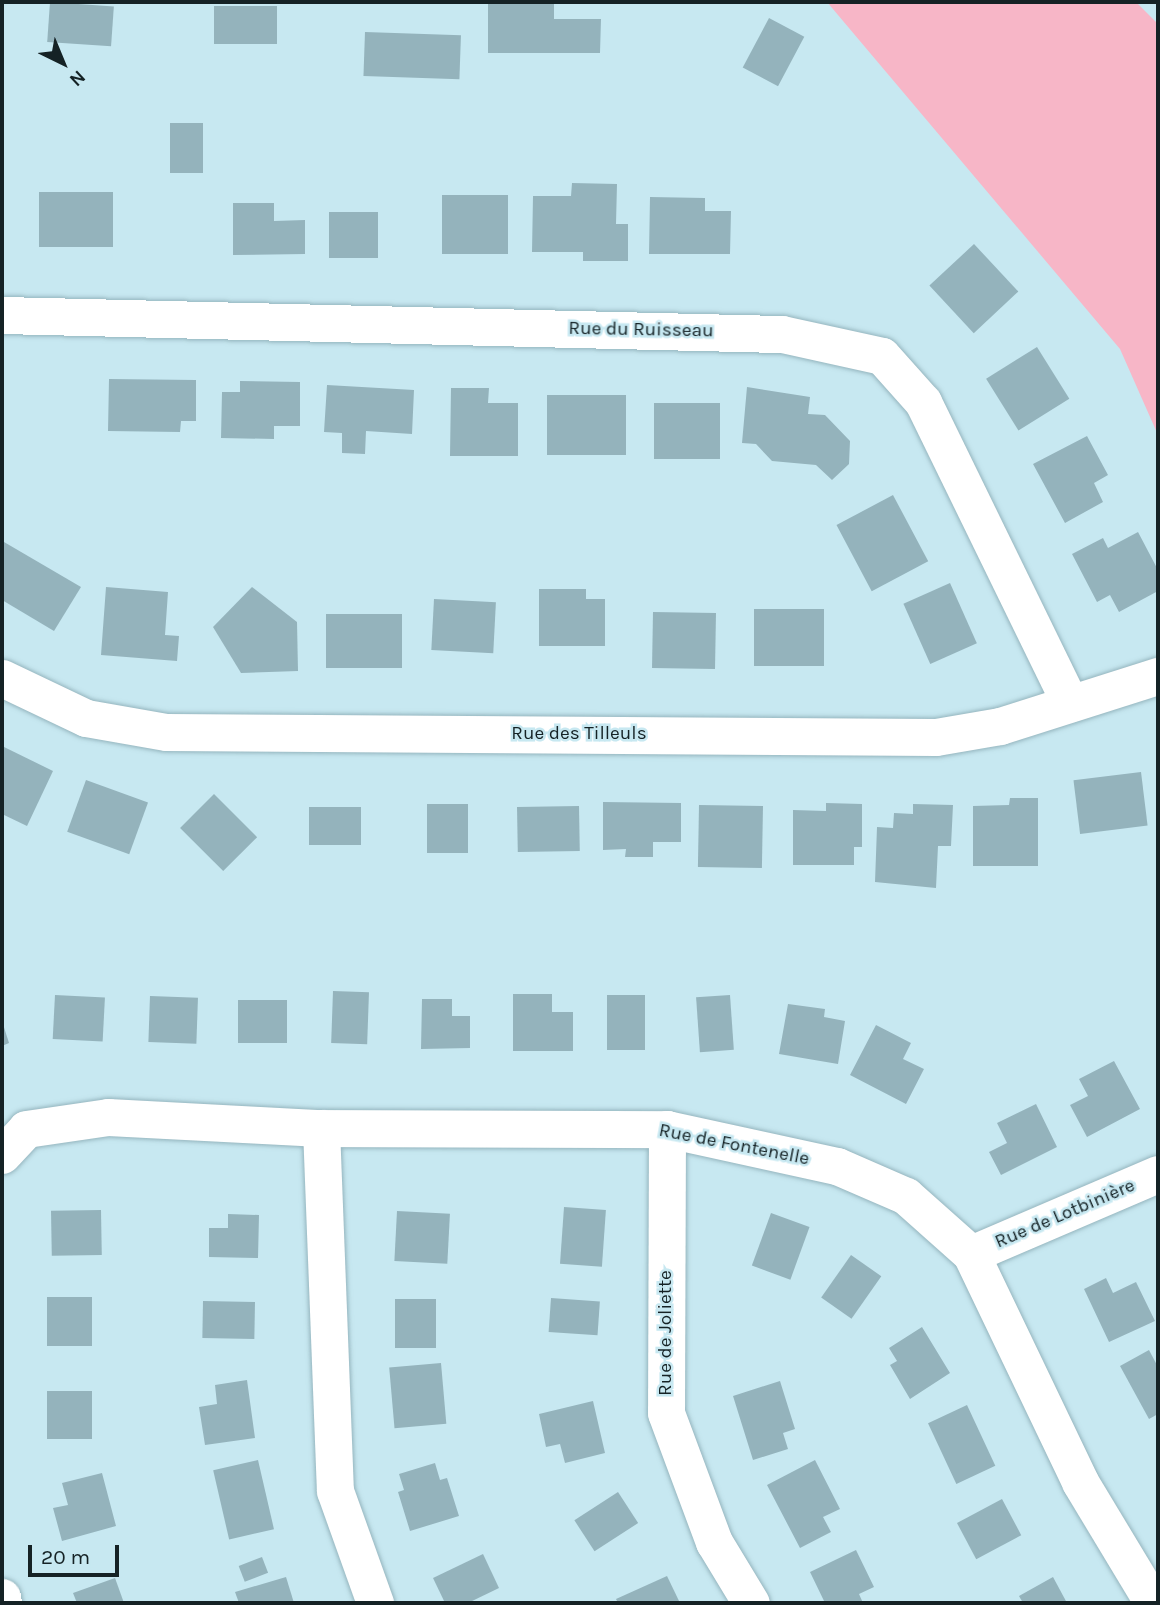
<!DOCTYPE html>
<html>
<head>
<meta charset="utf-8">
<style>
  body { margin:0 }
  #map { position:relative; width:1160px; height:1605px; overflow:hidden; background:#c7e8f1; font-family:Karla,sans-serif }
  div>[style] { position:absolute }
  .green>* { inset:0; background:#f7b6c7 }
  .building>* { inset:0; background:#94b3bc; transform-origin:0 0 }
  .roads { filter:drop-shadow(0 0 2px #95b5be) drop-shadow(0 0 2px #95b5be) }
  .street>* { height:37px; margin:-18.5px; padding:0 18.5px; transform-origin:18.5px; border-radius:18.5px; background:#fff }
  span { translate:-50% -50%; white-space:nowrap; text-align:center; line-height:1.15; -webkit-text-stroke:5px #c7e8f1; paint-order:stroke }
  .street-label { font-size:19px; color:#152225 }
  .frame { position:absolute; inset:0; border:4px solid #152225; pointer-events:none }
  .north { position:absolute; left:28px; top:28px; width:70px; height:70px; -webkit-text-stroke:5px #c7e8f1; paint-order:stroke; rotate:137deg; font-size:19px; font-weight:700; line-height:28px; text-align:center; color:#152225 }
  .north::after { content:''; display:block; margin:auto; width:24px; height:32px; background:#152225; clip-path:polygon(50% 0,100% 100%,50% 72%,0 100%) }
  .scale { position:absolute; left:28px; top:1545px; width:91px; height:32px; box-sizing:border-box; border:4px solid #152225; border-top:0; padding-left:9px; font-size:21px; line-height:24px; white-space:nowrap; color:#152225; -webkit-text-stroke:5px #c7e8f1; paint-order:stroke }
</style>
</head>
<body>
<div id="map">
  <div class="green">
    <div style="clip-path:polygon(827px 2px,1136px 2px,1158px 24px,1158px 435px,1120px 349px)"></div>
  </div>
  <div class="building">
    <div style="left:50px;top:2px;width:64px;height:40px;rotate:4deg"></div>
    <div style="clip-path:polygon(488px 4px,554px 4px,554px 19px,601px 19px,600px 53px,488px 53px)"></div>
    <div style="left:214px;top:6px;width:63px;height:38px"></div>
    <div style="left:769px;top:18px;width:40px;height:56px;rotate:28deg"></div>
    <div style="left:365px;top:32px;width:96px;height:44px;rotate:2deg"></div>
    <div style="left:170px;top:123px;width:33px;height:50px"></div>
    <div style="clip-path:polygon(572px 183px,617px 184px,616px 224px,628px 224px,628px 261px,583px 261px,583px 252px,532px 252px,533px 196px,571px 196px)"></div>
    <div style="left:113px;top:192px;width:55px;height:74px;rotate:90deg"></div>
    <div style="left:442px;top:195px;width:66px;height:59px"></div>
    <div style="clip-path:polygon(650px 197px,705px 198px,705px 211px,731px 211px,730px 254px,649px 254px)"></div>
    <div style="clip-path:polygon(233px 203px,274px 203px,274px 221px,305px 220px,305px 254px,233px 255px)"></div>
    <div style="left:329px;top:212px;width:49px;height:46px"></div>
    <div style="left:974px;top:244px;width:65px;height:61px;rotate:47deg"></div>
    <div style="left:1037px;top:347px;width:61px;height:60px;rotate:58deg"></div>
    <div style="clip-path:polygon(109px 379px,196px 380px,196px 421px,181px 421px,180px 432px,108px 431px)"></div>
    <div style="clip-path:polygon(240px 381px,300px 382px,300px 426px,274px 426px,274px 439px,221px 438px,222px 392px,240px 392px)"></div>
    <div style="clip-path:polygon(327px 385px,414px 390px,412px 434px,366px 431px,365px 454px,342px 453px,342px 433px,324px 432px)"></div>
    <div style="clip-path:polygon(747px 387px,810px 397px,808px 414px,825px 415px,850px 441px,849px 464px,832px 480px,816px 465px,772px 461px,756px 444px,742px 443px)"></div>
    <div style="clip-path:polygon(451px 388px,489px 388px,488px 403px,518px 403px,518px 456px,450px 456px)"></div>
    <div style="left:547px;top:395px;width:79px;height:60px"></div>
    <div style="left:654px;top:403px;width:66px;height:56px"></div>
    <div style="clip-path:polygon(1087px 436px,1108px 475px,1094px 483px,1103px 502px,1065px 523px,1033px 464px)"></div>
    <div style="left:893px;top:495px;width:75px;height:64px;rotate:62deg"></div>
    <div style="clip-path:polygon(1138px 532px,1158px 570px,1158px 591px,1119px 612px,1110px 595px,1097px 602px,1072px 554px,1103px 538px,1108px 548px)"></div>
    <div style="clip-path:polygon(4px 542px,81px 587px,54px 631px,2px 600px)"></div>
    <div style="left:950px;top:583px;width:66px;height:51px;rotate:66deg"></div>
    <div style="clip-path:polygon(106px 587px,168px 592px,165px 635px,179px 636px,177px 661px,101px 655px)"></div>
    <div style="clip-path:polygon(252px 587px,297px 622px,298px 671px,241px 673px,213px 627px)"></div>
    <div style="clip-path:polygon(539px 589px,586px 589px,586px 599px,605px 599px,605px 646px,539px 646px)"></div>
    <div style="left:434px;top:599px;width:62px;height:51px;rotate:3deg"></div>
    <div style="left:824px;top:609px;width:57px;height:70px;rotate:90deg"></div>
    <div style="left:653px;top:612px;width:63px;height:56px;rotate:1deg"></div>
    <div style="left:326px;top:614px;width:76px;height:54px"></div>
    <div style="clip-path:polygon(2px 746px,53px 771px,27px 826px,2px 814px)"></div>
    <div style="left:1141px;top:772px;width:54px;height:68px;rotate:83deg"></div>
    <div style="left:86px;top:780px;width:66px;height:55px;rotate:20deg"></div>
    <div style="left:214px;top:794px;width:61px;height:48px;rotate:45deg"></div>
    <div style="clip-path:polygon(1010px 798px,1038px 798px,1038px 866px,973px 866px,973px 806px,1009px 805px)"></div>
    <div style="clip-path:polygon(603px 802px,681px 803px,681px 842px,653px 842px,653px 857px,625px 857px,626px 849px,603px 850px)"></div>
    <div style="clip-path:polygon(826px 803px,862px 804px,862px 847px,854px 847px,854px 865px,793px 865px,793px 810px,826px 811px)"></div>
    <div style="left:427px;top:804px;width:41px;height:49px"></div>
    <div style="clip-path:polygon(913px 804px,953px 805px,951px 846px,938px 846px,936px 888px,875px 882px,877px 827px,893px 828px,894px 813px,913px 814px)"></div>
    <div style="left:699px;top:805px;width:64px;height:62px;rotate:1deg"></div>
    <div style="left:579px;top:806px;width:45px;height:62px;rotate:89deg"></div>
    <div style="left:361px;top:807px;width:38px;height:52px;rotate:90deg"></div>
    <div style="left:333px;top:991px;width:36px;height:52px;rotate:2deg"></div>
    <div style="clip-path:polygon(513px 994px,552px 994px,552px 1012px,573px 1012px,573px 1051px,513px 1051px)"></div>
    <div style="left:55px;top:995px;width:50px;height:44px;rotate:3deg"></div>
    <div style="left:645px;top:995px;width:55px;height:38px;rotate:90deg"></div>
    <div style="left:730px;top:995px;width:55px;height:34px;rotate:86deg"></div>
    <div style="left:150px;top:996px;width:48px;height:46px;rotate:2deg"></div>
    <div style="clip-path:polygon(422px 999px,452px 999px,452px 1016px,470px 1016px,470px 1048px,421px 1049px)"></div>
    <div style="left:287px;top:1000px;width:43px;height:49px;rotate:90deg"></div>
    <div style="clip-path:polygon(788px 1004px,825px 1009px,824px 1017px,845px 1021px,838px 1064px,779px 1054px)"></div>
    <div style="clip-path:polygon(2px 1021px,9px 1043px,2px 1046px)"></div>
    <div style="clip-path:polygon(876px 1025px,911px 1043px,903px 1059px,924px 1069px,906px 1104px,850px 1075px)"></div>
    <div style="clip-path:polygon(1114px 1061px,1140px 1109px,1087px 1137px,1070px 1105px,1088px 1096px,1079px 1079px)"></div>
    <div style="clip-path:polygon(1036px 1104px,1057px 1147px,1001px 1175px,989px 1152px,1007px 1143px,997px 1123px)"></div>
    <div style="left:564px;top:1207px;width:42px;height:57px;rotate:4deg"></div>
    <div style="left:101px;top:1210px;width:45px;height:50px;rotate:89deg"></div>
    <div style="left:397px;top:1211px;width:53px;height:50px;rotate:3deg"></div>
    <div style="left:771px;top:1213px;width:41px;height:56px;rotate:20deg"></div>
    <div style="clip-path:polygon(228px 1214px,259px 1215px,258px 1258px,209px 1257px,209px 1228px,228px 1228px)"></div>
    <div style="left:851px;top:1255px;width:37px;height:52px;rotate:35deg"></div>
    <div style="clip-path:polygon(1106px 1278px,1113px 1293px,1136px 1282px,1155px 1321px,1109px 1342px,1084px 1289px)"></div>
    <div style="left:47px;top:1297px;width:45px;height:49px"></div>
    <div style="left:551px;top:1298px;width:49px;height:34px;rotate:4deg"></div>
    <div style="left:395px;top:1299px;width:41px;height:49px"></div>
    <div style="left:203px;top:1301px;width:52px;height:37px;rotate:1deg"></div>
    <div style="clip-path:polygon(922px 1327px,950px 1373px,910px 1399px,890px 1365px,897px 1361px,889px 1348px)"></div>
    <div style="clip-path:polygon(1149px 1350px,1158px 1367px,1158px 1414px,1149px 1419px,1120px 1366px)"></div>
    <div style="left:441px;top:1363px;width:61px;height:52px;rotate:85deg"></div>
    <div style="clip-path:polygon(247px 1380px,255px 1438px,205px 1445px,199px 1407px,217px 1404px,215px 1385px)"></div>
    <div style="clip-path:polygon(780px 1381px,795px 1429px,783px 1433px,788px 1449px,753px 1460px,733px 1396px)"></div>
    <div style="left:92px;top:1391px;width:48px;height:45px;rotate:90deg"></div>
    <div style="clip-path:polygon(593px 1401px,605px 1453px,565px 1463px,560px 1444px,546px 1447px,539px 1414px)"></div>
    <div style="left:967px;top:1405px;width:67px;height:43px;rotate:65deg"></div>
    <div style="left:258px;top:1460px;width:71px;height:46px;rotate:77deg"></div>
    <div style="clip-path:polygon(815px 1460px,840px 1509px,823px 1517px,831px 1532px,800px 1548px,767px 1485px)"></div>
    <div style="clip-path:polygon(435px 1463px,440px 1480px,447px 1478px,459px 1516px,410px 1531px,398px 1492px,404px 1490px,399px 1474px)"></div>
    <div style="clip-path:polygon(102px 1473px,116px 1526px,62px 1541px,53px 1508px,68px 1505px,62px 1483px)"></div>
    <div style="left:618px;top:1492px;width:37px;height:52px;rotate:57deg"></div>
    <div style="left:1002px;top:1499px;width:41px;height:51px;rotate:62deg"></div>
    <div style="clip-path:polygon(856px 1550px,874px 1587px,859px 1594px,863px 1603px,825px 1603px,810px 1572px)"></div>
    <div style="clip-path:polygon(483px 1554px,499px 1588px,468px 1603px,445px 1603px,433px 1578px)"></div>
    <div style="left:262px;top:1557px;width:17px;height:25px;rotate:69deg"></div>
    <div style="clip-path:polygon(667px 1576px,680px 1603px,618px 1603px,616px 1599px)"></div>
    <div style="clip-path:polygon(286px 1577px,294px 1603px,239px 1603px,235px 1592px)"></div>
    <div style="clip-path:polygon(1053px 1577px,1067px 1603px,1023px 1603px,1019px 1596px)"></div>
    <div style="clip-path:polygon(115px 1578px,124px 1603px,77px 1603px,73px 1593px)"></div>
  </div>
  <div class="roads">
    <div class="street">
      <div style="left:2px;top:315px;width:780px;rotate:1.4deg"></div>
      <div style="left:782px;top:334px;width:102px;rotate:12.4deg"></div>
      <div style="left:882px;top:356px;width:62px;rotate:48.3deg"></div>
      <div style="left:923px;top:402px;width:335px;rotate:64deg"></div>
      <div style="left:2px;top:678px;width:93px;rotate:25.5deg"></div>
      <div style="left:86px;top:718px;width:81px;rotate:9.9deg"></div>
      <div style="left:166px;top:732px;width:770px;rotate:0.37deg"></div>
      <div style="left:936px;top:737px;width:65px;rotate:-9.8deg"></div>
      <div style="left:1000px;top:726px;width:166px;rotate:-17.6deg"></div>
      <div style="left:321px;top:1128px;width:363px;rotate:87.8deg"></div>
      <div style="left:335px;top:1491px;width:119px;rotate:70.3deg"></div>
      <div style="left:667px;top:1129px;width:284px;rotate:90.2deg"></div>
      <div style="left:666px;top:1413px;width:138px;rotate:69.6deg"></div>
      <div style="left:714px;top:1542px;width:71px;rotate:58.8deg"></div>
      <div style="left:2px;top:1155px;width:35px;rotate:-47deg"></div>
      <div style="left:26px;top:1129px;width:83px;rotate:-8.3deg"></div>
      <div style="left:108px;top:1117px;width:213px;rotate:3deg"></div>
      <div style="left:321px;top:1128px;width:346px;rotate:0.2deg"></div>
      <div style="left:667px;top:1129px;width:174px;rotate:12.3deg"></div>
      <div style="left:837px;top:1166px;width:75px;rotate:23.5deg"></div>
      <div style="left:906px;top:1196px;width:87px;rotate:41.7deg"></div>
      <div style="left:971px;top:1254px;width:253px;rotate:64.4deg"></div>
      <div style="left:1080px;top:1482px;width:141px;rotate:58.9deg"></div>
      <div style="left:971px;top:1254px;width:203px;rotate:-23.2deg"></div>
      <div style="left:2px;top:1597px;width:6px;rotate:81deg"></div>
    </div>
  </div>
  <div class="street-label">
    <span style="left:641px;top:330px;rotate:1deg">Rue du Ruisseau</span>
    <span style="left:579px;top:734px">Rue des Tilleuls</span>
    <span style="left:734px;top:1145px;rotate:11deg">Rue de Fontenelle</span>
    <span style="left:1065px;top:1214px;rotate:-23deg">Rue de Lotbinière</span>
    <span style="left:666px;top:1333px;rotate:-90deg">Rue de Joliette</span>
  </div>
  <div class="frame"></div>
  <div class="north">N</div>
  <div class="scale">20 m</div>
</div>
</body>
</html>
